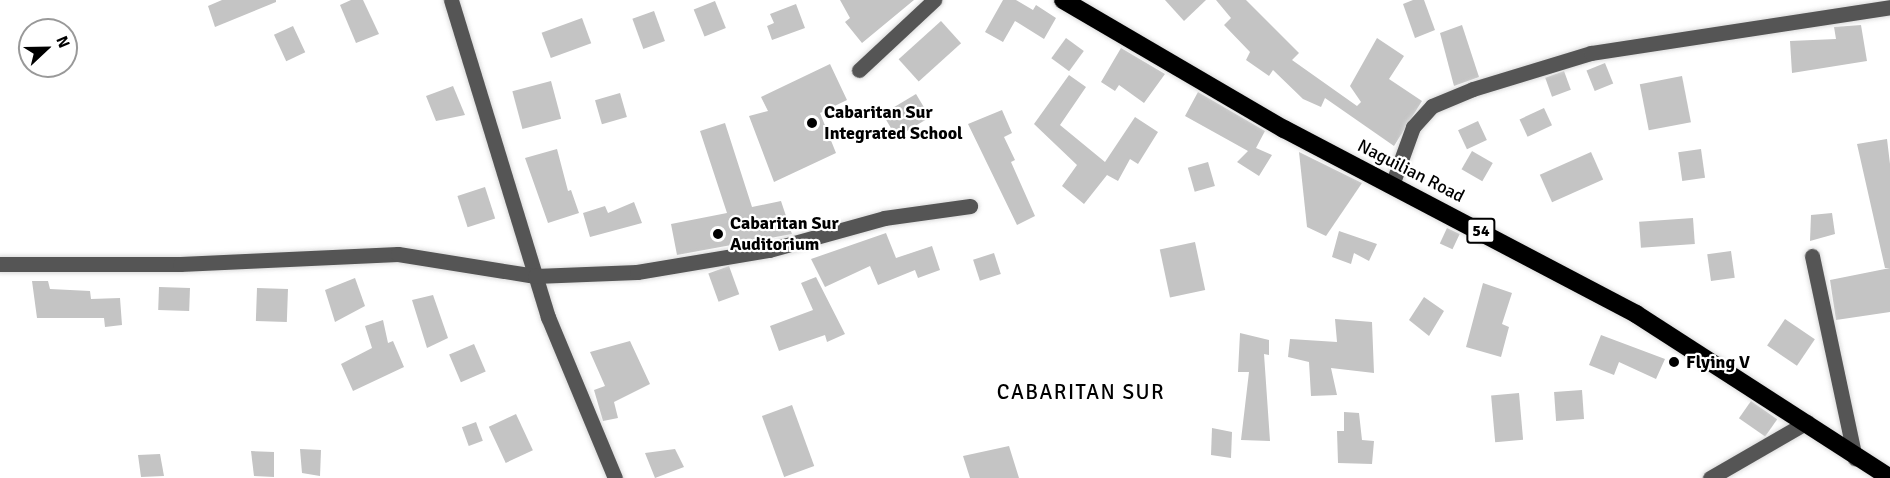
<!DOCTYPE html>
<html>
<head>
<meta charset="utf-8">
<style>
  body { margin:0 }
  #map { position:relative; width:1890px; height:478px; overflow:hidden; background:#fff; font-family:Signika,sans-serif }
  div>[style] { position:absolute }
  .building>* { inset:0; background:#c4c4c4; transform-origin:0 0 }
  .roads { filter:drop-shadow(0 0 2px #dbdbdb) drop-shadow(0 0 2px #dbdbdb) }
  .minor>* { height:15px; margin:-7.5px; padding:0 7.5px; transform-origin:7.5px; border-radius:7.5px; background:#555 }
  .highway>* { height:18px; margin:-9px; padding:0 9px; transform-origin:9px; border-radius:9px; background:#000 }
  .dots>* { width:16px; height:16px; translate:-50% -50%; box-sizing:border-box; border:3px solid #fff; border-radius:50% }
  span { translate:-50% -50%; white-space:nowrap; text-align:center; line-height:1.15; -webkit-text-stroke:4.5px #fff; paint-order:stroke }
  .shield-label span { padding:2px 4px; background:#fff; border:2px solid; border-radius:4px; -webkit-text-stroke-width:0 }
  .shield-label { font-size:16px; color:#000; font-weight:700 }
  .poi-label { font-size:18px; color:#000; font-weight:700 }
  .left { translate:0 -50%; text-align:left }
  .street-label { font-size:18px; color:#000 }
  .quarter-label { font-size:21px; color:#000; letter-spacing:1.5px }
  .north { position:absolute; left:18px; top:18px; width:60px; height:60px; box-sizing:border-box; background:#fff; border:2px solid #999; border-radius:50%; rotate:68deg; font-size:16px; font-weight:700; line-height:24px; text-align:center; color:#000 }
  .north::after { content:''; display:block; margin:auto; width:21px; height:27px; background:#000; clip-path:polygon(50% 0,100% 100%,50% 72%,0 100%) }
</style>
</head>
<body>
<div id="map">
  <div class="building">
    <div style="clip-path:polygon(222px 0,276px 0,276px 2px,215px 27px,208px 6px)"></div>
    <div style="clip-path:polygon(351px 0,363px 0,379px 34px,356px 43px,340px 5px)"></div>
    <div style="clip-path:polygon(840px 0,914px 0,862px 43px,845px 22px,850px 18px)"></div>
    <div style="clip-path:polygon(1003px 0,1016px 0,1033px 10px,1036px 5px,1056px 18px,1044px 39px,1015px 21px,1003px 42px,985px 32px)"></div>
    <div style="clip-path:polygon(1165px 0,1206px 0,1184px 21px)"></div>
    <div style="clip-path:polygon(1216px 0,1246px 0,1299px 53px,1292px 60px,1357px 106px,1361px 102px,1350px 86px,1377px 38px,1404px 56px,1389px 79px,1422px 101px,1394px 146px,1325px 98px,1321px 107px,1303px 99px,1273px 70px,1269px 76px,1246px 60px,1250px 52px,1224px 25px,1231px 18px)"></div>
    <div style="clip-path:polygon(1413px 0,1424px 0,1435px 30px,1415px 38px,1403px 4px)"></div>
    <div style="left:715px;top:1px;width:29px;height:23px;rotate:68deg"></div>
    <div style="clip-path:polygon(796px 4px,805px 28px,772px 40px,767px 26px,774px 23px,770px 14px)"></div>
    <div style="left:654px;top:11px;width:32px;height:23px;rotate:70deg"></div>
    <div style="left:582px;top:18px;width:27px;height:43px;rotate:70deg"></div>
    <div style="left:941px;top:21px;width:30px;height:57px;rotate:48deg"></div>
    <div style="clip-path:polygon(1462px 25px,1479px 77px,1454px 86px,1440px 33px)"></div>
    <div style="clip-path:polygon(1861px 25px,1867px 61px,1792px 73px,1790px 41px,1836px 39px,1834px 27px)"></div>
    <div style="left:293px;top:26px;width:29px;height:21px;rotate:65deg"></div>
    <div style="left:1066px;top:38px;width:22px;height:25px;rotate:36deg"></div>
    <div style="clip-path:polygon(1121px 48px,1165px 74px,1144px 103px,1119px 85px,1115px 91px,1101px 82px)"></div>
    <div style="left:1605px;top:63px;width:22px;height:20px;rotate:68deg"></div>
    <div style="clip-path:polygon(830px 64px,847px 100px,820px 113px,836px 153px,774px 182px,749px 116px,768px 111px,761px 97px)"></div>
    <div style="left:1564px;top:71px;width:20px;height:20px;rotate:70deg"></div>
    <div style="clip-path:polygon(1069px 75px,1086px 87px,1060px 125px,1105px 162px,1135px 117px,1158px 132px,1138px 164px,1130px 159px,1118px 181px,1107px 175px,1084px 204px,1062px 186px,1077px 165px,1034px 124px)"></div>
    <div style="left:1682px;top:76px;width:47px;height:43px;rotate:79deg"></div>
    <div style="left:551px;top:81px;width:39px;height:40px;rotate:75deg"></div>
    <div style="clip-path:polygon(453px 86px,465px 115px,436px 121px,426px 96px)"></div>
    <div style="clip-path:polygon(1198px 92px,1265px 131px,1256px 148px,1272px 155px,1259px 176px,1237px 162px,1248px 151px,1185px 116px)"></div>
    <div style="left:620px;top:93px;width:25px;height:26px;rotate:74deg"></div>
    <div style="left:916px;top:94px;width:27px;height:39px;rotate:59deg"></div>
    <div style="left:1544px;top:108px;width:19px;height:27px;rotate:65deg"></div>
    <div style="clip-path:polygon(1002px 110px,1012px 133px,1004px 137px,1015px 160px,1011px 162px,1035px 216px,1017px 225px,968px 124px)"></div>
    <div style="left:1478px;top:121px;width:21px;height:22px;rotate:65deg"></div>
    <div style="clip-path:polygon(725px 123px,752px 207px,781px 201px,792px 234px,677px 255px,671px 224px,727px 213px,700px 131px)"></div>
    <div style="clip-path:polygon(1887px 139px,1890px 164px,1890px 312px,1836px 320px,1830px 280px,1890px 268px,1885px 268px,1857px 144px)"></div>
    <div style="clip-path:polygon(557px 149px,568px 191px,571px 190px,579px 213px,548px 223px,525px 158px)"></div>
    <div style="left:1701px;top:149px;width:29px;height:23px;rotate:82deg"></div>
    <div style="left:1472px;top:151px;width:24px;height:21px;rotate:30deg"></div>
    <div style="clip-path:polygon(1299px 152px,1362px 183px,1326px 236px,1307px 227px)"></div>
    <div style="left:1591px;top:152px;width:30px;height:56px;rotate:66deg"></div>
    <div style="left:1208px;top:162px;width:25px;height:21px;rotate:74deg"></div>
    <div style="left:485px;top:187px;width:33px;height:29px;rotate:72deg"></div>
    <div style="clip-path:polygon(634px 202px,642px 223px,590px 237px,583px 213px,605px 206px,608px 213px)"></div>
    <div style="clip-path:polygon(1832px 213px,1835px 234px,1810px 241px,1811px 215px)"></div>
    <div style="left:1693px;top:218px;width:26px;height:54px;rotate:86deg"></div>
    <div style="left:1447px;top:228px;width:14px;height:17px;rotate:25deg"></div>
    <div style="clip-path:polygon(1339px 231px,1377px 244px,1369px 261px,1354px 253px,1351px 264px,1332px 257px)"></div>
    <div style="clip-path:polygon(886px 233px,896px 258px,932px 246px,940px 270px,918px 278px,915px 270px,878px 285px,870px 266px,825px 287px,811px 259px)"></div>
    <div style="left:1195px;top:242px;width:49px;height:36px;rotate:78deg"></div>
    <div style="left:1731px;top:251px;width:27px;height:24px;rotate:82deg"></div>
    <div style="left:994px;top:253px;width:22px;height:22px;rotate:72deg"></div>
    <div style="left:729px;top:266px;width:30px;height:22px;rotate:70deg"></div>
    <div style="clip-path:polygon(816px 277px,845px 334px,827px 342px,825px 335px,779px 351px,770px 326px,813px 310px,801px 283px)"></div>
    <div style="clip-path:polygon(355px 278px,365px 306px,335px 322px,325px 290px)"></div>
    <div style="clip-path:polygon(32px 281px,48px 281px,50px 289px,90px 291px,91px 299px,120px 298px,122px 325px,105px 327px,104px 318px,37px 318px)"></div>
    <div style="clip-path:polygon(1483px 283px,1512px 293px,1502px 324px,1509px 327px,1501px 357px,1466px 347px)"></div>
    <div style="left:159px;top:287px;width:31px;height:23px;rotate:2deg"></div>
    <div style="left:257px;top:288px;width:31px;height:33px;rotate:2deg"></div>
    <div style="clip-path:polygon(433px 295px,448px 338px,427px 348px,412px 300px)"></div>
    <div style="clip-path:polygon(1424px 297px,1444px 311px,1429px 336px,1409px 320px)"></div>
    <div style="clip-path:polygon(1335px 319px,1372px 322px,1374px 373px,1331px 368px,1337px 395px,1311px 396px,1309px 362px,1288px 357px,1290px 339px,1337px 342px)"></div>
    <div style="left:1785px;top:319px;width:36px;height:32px;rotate:34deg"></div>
    <div style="clip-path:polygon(383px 320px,388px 343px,393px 341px,404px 367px,353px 391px,341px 364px,372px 348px,365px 326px)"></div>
    <div style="clip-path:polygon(1240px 333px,1269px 340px,1269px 355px,1264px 354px,1270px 441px,1241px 440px,1249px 372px,1238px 372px)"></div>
    <div style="clip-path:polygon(1601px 335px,1665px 359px,1656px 379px,1619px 362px,1614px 375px,1589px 365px)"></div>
    <div style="clip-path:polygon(630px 341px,650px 384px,614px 402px,618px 418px,603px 421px,594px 390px,605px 386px,590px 352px)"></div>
    <div style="left:474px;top:344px;width:30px;height:27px;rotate:67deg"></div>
    <div style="left:1582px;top:390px;width:29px;height:28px;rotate:86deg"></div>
    <div style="left:1519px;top:393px;width:47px;height:28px;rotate:85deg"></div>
    <div style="left:1751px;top:401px;width:32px;height:21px;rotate:35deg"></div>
    <div style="left:792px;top:405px;width:65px;height:32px;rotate:70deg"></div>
    <div style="clip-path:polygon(1344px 412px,1359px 413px,1362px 440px,1374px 441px,1372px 464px,1338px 463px,1337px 431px,1344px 431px)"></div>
    <div style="left:516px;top:414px;width:40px;height:30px;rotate:65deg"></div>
    <div style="left:476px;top:422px;width:20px;height:15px;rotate:70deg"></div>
    <div style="clip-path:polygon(1212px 428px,1232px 432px,1231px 458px,1211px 455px)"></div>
    <div style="clip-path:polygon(1009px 446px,1019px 478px,970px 478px,963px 456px)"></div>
    <div style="clip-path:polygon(300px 449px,321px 450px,320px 476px,302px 473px)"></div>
    <div style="clip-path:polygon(675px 449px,684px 467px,655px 478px,645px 453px)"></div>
    <div style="clip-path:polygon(251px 451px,274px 452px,274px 477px,254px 476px)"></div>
    <div style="clip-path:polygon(160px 454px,164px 476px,141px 477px,138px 455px)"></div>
  </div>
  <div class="roads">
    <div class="minor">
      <div style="left:451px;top:0;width:332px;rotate:73deg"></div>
      <div style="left:548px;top:317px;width:174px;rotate:67.4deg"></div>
      <div style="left:859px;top:70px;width:103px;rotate:-43deg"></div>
      <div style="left:1392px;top:185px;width:62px;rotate:-70.1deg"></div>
      <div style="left:1413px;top:127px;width:28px;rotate:-48deg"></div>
      <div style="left:1432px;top:106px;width:44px;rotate:-22.5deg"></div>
      <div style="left:1473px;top:89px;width:123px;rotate:-17deg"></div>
      <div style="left:1591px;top:53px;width:303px;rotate:-8.7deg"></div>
      <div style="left:1812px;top:256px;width:207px;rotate:78deg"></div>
      <div style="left:0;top:264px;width:180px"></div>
      <div style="left:180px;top:264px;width:218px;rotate:-2.6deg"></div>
      <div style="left:398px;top:254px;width:139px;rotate:9.1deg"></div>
      <div style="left:535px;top:276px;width:102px;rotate:-2.2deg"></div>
      <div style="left:637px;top:272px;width:134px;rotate:-9.5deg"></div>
      <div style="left:769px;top:250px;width:119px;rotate:-15.5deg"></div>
      <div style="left:884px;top:218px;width:87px;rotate:-7.9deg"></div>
      <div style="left:1710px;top:478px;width:112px;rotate:-30deg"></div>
    </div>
    <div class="highway">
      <div style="left:1063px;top:0;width:256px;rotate:30.3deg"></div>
      <div style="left:1284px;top:129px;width:398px;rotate:27.7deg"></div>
      <div style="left:1636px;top:314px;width:302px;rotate:32.8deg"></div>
    </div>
  </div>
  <div class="dots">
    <div style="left:812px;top:123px;background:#000"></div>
    <div style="left:718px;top:234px;background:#000"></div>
    <div style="left:1674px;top:362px;background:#000"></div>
  </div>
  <div class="shield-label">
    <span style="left:1481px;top:231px">54</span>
  </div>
  <div class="poi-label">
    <span class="left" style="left:824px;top:123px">Cabaritan Sur<br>Integrated School</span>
    <span class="left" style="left:730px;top:234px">Cabaritan Sur<br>Auditorium</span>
    <span class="left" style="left:1686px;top:362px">Flying V</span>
  </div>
  <div class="street-label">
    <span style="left:1411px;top:171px;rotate:27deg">Naguilian Road</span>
  </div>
  <div class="quarter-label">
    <span style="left:1081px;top:392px">CABARITAN SUR</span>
  </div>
  <div class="north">N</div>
</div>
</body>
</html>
